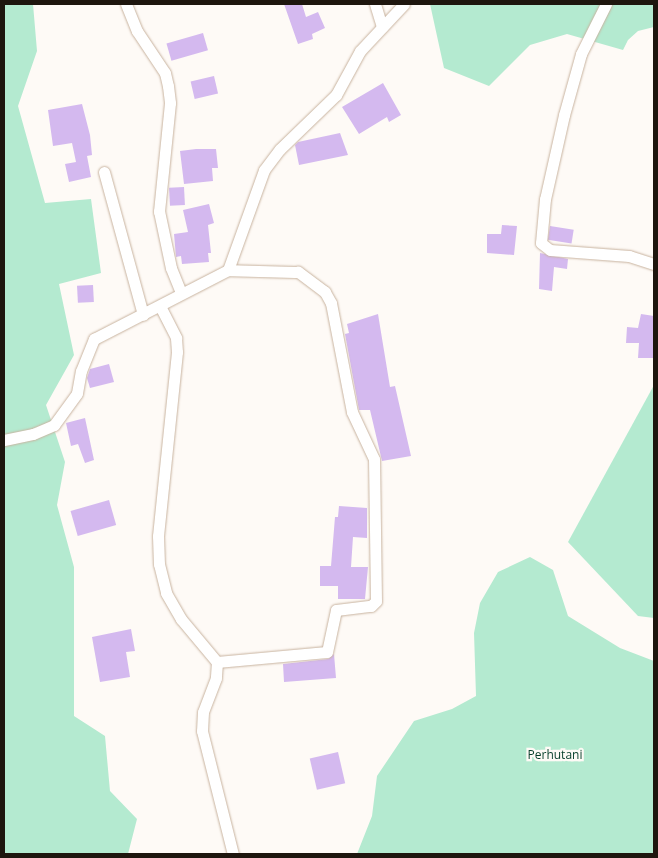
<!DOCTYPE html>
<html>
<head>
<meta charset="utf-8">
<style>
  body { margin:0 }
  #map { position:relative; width:658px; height:858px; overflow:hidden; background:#fefaf6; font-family:"Open Sans",sans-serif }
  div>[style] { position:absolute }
  .green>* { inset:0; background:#b4ead0 }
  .building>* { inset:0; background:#d4b9ef; transform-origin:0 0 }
  .roads { filter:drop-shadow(0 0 1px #c8b39f) drop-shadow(0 0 1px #c8b39f) }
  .minor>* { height:11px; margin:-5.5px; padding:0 5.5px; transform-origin:5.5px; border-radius:5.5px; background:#fff }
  span { translate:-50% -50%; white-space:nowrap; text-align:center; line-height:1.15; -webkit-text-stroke:4.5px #fefaf6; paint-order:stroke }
  .park-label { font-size:12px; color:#073f2b }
  .frame { position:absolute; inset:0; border:5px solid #1e160e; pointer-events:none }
</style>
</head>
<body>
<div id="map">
  <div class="green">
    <div style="clip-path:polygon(4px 4px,33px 4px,37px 51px,18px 106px,45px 203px,91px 199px,101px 273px,59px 284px,74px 355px,46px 405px,65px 462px,57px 505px,74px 567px,74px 716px,105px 736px,110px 791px,137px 819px,128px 854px,4px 854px)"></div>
    <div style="clip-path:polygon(430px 4px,654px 4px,654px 27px,638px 31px,628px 40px,623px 50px,567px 34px,530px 45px,489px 86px,444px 68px)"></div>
    <div style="clip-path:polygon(654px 385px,654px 618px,638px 616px,568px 542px)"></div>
    <div style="clip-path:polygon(530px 557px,553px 570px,568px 616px,620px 648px,654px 661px,654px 854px,357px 854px,372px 816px,377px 776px,414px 721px,452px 709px,476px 696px,474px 633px,480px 603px,498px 572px)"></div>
  </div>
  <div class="building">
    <div style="clip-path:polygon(284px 4px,302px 4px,306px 17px,318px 12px,325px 28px,312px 34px,313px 39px,298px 44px)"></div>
    <div style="left:203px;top:33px;width:18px;height:38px;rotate:74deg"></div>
    <div style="left:214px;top:76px;width:18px;height:24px;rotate:77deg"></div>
    <div style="clip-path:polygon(383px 83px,401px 115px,389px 122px,387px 117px,359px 134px,342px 107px)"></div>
    <div style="clip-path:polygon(82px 104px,90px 135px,92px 155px,87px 156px,91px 177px,69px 182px,65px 164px,76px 162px,72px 143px,53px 146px,48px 110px)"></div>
    <div style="clip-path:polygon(340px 133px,348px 155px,299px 165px,295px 145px,298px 142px)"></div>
    <div style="clip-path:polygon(196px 149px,216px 149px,218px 168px,212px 168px,213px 181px,184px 184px,180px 151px)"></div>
    <div style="left:184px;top:187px;width:18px;height:15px;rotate:87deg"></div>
    <div style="clip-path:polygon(209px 204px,214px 223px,208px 225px,211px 253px,208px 253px,209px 262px,182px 264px,181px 256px,176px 257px,174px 234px,188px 232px,183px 210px)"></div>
    <div style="clip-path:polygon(502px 225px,517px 226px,514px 255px,487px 253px,487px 234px,501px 234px)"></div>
    <div style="left:550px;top:226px;width:24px;height:14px;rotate:9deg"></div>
    <div style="clip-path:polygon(540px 253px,568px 259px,567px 269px,554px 267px,552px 291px,539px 289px)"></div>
    <div style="left:93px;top:285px;width:17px;height:16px;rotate:87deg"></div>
    <div style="clip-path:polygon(378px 314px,390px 387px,395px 386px,411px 456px,382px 461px,370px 410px,359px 410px,345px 334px,349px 333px,347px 324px)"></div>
    <div style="clip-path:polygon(641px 314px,654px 316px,653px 358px,638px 358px,639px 343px,626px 343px,627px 327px,638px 328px)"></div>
    <div style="clip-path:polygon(109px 364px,114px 382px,90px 388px,87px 378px,90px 369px)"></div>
    <div style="clip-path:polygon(85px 418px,94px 460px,85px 463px,78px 444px,71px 446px,66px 423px)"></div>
    <div style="left:109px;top:500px;width:26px;height:40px;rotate:74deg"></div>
    <div style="clip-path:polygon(339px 506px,367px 508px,367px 538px,353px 537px,351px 567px,368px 567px,365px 599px,338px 599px,338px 586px,320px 586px,320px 566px,331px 566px,335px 517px,338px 517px)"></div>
    <div style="clip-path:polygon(131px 629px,135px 651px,126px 652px,130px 677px,100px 682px,92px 637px)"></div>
    <div style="clip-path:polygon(334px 654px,336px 678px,284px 682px,283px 664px,328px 659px)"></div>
    <div style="left:338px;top:752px;width:32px;height:29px;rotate:77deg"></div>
  </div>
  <div class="roads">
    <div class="minor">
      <div style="left:126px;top:4px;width:29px;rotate:68deg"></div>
      <div style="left:137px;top:31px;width:50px;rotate:56.3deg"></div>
      <div style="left:165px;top:73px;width:13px;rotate:77deg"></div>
      <div style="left:168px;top:86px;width:17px;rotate:83deg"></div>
      <div style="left:170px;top:103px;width:109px;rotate:95.8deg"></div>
      <div style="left:159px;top:211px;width:58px;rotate:78.1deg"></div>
      <div style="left:171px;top:268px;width:27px;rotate:68deg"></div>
      <div style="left:375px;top:4px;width:24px;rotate:73deg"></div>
      <div style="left:606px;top:4px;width:56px;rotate:116.6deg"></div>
      <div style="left:581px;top:54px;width:63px;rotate:105.6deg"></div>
      <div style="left:564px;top:115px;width:86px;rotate:102.7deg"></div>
      <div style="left:545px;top:199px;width:44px;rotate:95.2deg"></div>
      <div style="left:541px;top:243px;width:11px;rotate:38deg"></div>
      <div style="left:550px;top:250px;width:79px;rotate:4.3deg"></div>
      <div style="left:629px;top:256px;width:26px;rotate:18deg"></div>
      <div style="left:104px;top:172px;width:148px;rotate:74.7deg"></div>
      <div style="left:160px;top:306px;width:36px;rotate:63deg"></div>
      <div style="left:176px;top:338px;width:14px;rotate:86deg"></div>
      <div style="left:177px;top:352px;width:185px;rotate:95.9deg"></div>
      <div style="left:158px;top:536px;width:28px;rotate:88deg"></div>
      <div style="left:159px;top:564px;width:30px;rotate:76deg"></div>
      <div style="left:166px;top:593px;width:30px;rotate:60deg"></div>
      <div style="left:181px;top:619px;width:56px;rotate:50.1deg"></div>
      <div style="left:217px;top:662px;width:16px;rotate:94deg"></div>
      <div style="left:216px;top:678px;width:36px;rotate:111deg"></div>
      <div style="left:203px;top:712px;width:19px;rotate:93deg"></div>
      <div style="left:202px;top:731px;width:127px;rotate:75.9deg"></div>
      <div style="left:4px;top:440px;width:30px;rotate:-12deg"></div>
      <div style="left:33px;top:434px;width:23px;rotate:-23deg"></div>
      <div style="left:54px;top:425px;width:39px;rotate:-54deg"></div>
      <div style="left:77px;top:393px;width:22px;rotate:-80deg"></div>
      <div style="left:81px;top:371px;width:35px;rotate:-68deg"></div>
      <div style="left:94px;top:339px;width:151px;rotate:-27.2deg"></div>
      <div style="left:228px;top:270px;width:106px;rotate:-70.2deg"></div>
      <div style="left:264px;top:170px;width:26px;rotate:-53deg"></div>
      <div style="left:280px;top:149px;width:78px;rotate:-44deg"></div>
      <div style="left:336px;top:95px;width:50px;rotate:-61.4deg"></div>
      <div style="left:360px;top:51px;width:64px;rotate:-46.9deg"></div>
      <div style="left:217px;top:662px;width:110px;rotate:-5.2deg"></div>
      <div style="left:327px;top:652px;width:43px;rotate:-77.9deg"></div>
      <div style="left:336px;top:610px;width:35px;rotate:-7deg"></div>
      <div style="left:371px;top:606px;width:7px;rotate:-45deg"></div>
      <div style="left:376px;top:601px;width:142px;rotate:-90.8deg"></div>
      <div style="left:374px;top:459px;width:52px;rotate:-115.1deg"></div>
      <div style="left:352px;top:412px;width:111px;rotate:-100.9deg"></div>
      <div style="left:331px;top:303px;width:13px;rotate:-119deg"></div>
      <div style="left:325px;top:292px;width:34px;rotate:-143deg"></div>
      <div style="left:298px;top:272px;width:70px;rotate:-178.4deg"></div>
    </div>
  </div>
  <div class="park-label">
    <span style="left:555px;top:755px">Perhutani</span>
  </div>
  <div class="frame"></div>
</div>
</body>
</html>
